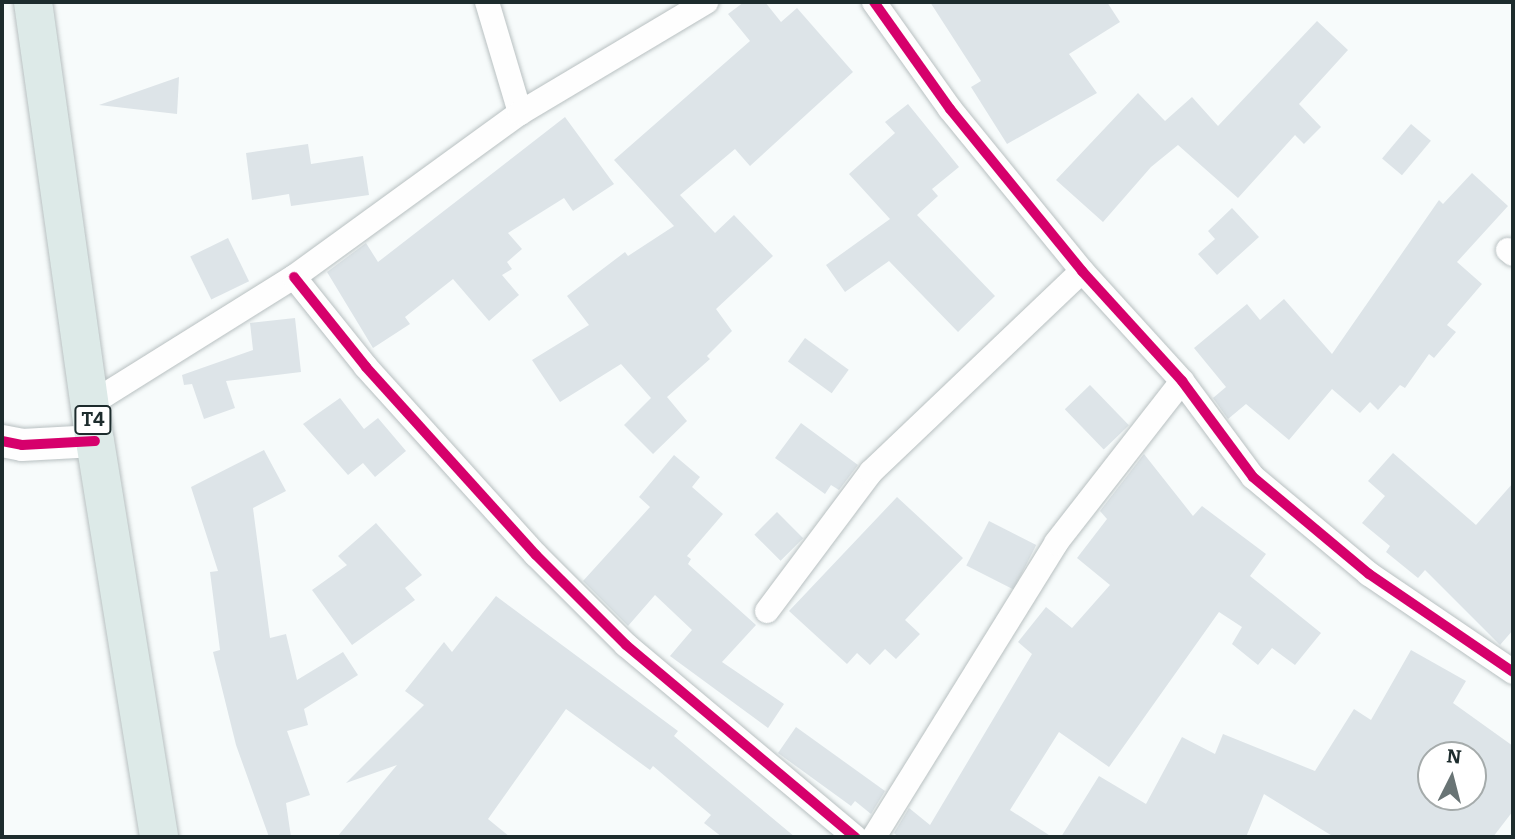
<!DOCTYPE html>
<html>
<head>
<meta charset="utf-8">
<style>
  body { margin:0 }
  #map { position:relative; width:1515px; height:839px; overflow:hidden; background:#f7fbfb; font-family:Bitter,serif }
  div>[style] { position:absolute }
  .building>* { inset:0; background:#dde4e8; transform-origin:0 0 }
  .roads { filter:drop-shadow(0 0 2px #b8c0c1) drop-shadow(0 0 2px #b8c0c1) }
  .minor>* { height:24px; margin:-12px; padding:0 12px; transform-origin:12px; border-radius:12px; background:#fefefe }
  .tertiary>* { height:32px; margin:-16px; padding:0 16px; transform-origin:16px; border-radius:16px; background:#fefefe }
  .trunk>* { height:38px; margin:-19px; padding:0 19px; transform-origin:19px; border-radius:19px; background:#ddeae8 }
  .cycleway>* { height:10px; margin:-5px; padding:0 5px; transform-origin:5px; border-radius:5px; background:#d6006c }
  span { translate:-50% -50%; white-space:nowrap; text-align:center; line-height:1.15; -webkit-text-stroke:5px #fff; paint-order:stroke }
  .shield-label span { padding:2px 5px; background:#fff; border:2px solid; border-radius:5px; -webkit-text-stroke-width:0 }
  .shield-label { font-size:19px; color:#1d2c2d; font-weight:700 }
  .frame { position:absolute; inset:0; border:4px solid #1d2c2d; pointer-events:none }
  .north { position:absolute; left:1417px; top:741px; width:70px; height:70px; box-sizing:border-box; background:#fff; border:2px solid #a5abab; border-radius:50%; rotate:6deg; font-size:19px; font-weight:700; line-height:28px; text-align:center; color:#1d2c2d }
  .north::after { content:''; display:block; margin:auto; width:24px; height:32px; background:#697475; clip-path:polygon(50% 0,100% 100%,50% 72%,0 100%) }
</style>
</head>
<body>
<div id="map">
  <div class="building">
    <div style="clip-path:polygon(744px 2px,765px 2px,781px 22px,797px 8px,853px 72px,750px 166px,735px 149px,680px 195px,715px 233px,734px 215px,773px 256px,716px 309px,732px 331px,707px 356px,710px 359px,667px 397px,687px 421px,653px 454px,624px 425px,651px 398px,621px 364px,560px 402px,532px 360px,589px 325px,567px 296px,625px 252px,628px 256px,674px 226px,614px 160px,750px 41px,728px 14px)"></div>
    <div style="clip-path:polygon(930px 2px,1107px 2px,1120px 22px,1069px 54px,1097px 93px,1007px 144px,971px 87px,981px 81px)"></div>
    <div style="clip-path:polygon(1317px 21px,1348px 50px,1299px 104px,1321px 127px,1304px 144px,1295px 135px,1238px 198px,1178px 145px,1151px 167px,1103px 222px,1056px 180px,1138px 93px,1165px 121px,1192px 97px,1218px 126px)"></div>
    <div style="clip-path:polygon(179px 77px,177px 114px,99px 105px)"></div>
    <div style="clip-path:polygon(908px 104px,959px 167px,932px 189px,938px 196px,917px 215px,995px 296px,958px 332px,889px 261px,845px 292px,826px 265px,890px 219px,849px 174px,895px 133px,885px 122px)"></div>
    <div style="clip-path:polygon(565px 117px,614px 184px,573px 211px,564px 198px,508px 233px,522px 249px,507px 262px,512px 269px,502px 275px,519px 295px,489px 321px,453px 279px,405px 317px,410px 324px,373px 348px,327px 272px,366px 243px,378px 262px)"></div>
    <div style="left:1411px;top:124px;width:26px;height:45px;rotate:40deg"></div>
    <div style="clip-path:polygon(308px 144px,311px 164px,363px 156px,369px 195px,291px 206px,289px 194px,252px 200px,246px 153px)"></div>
    <div style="clip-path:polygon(1472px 173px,1508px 206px,1457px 262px,1482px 284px,1447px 325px,1456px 332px,1434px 358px,1429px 354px,1405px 388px,1400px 385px,1378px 410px,1370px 402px,1360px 413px,1332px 389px,1289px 440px,1246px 404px,1228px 419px,1213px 398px,1226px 387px,1194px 348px,1247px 304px,1260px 320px,1284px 299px,1332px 354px,1439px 200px,1443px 204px)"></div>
    <div style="clip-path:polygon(1232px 208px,1259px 237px,1217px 275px,1198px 254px,1215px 239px,1208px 231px)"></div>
    <div style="left:228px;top:238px;width:48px;height:42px;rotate:64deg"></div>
    <div style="clip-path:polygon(295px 318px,301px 372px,226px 381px,235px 408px,204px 419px,192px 384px,184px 385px,182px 375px,253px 350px,250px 323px)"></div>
    <div style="left:805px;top:338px;width:54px;height:29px;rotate:36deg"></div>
    <div style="left:1090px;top:385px;width:56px;height:35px;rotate:46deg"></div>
    <div style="clip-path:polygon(340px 398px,364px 429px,378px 418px,406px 451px,375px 477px,363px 463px,348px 475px,303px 424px)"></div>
    <div style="clip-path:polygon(801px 423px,858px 465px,839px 490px,831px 485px,825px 494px,775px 458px)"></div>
    <div style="clip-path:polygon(264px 450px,286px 491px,253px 508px,270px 638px,286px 634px,297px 680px,343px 652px,358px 675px,304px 709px,308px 725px,287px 731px,310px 795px,286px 803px,291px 837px,269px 837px,236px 745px,213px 652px,220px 650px,210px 572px,218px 571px,191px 487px)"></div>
    <div style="clip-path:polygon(1393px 453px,1476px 525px,1513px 483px,1513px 630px,1500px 645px,1425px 570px,1418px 578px,1386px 552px,1390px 546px,1362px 523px,1385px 496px,1368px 481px)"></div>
    <div style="clip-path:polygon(1144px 454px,1193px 516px,1202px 506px,1266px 554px,1250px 576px,1321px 633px,1295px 665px,1272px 648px,1258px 665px,1232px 644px,1242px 627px,1219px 612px,1109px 767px,1059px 732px,1010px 810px,1052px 837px,898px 837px,894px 833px,909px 808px,930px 825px,1032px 654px,1018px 642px,1046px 607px,1072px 628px,1110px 585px,1077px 558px,1107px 519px,1100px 511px)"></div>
    <div style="clip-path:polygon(674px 455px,700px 477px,692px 487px,723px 514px,687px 556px,691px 559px,688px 564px,756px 625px,722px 662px,784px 704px,768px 728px,670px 656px,692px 630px,655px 595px,628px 626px,583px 581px,650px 507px,639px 497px)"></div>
    <div style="clip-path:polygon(897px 497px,963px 558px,905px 620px,920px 634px,896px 659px,885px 649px,870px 665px,857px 653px,847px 664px,789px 611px)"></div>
    <div style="left:777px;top:512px;width:37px;height:32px;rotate:45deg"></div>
    <div style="left:989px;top:521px;width:53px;height:50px;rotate:27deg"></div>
    <div style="clip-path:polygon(376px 523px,422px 575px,405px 588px,415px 600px,352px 645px,312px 590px,347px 565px,338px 556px)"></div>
    <div style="clip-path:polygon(496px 596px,678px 731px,674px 736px,795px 837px,722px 837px,704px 823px,711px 815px,653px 766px,650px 770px,566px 709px,488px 819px,510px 837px,337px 837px,397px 765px,346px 783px,424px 705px,405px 691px,444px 642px,452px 652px)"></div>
    <div style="clip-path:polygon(evenodd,1411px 650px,1466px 681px,1453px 703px,1513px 746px,1513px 811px,1493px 837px,1334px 837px,1264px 794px,1246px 837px,1061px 837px,1099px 776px,1146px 804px,1182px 737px,1215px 754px,1223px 734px,1315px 771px,1354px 709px,1371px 720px,1411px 650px,1431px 755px,1473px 755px,1473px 797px,1431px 797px,1431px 755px)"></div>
    <div style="clip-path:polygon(796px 727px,885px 791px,871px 814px,855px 801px,851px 806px,778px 753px)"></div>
  </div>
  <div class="roads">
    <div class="minor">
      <div style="left:487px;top:2px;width:116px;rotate:73.4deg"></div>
      <div style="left:874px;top:2px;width:131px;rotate:54.6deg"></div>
      <div style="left:950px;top:109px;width:209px;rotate:50.8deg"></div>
      <div style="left:1082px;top:271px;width:149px;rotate:47.7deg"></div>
      <div style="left:1182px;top:381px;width:119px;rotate:53.5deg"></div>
      <div style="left:1253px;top:477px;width:151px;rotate:39.9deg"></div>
      <div style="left:1369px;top:574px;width:174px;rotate:34.2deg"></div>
      <div style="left:1508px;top:250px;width:6px;rotate:39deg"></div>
      <div style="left:294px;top:277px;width:115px;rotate:51.3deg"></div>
      <div style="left:366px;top:367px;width:253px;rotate:47.9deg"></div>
      <div style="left:536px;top:555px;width:127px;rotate:45deg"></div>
      <div style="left:626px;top:645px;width:299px;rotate:40deg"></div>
      <div style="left:92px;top:403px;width:238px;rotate:-32deg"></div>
      <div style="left:294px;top:277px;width:279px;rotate:-36deg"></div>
      <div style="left:520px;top:113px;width:217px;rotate:-30.8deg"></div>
      <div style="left:767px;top:611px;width:174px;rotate:-53.2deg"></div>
      <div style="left:871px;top:472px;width:291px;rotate:-43.6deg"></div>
      <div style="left:874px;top:837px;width:346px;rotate:-58.2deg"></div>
      <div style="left:1056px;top:543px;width:205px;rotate:-52.1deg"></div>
    </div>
    <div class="tertiary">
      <div style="left:2px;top:441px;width:20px;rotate:11deg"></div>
      <div style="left:22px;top:445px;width:73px;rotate:-3.1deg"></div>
    </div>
    <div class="trunk">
      <div style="left:33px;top:2px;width:443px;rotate:82deg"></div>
      <div style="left:95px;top:441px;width:401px;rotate:80.8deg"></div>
    </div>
  </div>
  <div class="cycleway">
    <div style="left:874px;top:2px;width:131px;rotate:54.6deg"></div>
    <div style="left:950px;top:109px;width:209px;rotate:50.8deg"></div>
    <div style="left:1082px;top:271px;width:149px;rotate:47.7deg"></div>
    <div style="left:1182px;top:381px;width:119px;rotate:53.5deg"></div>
    <div style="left:1253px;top:477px;width:151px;rotate:39.9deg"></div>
    <div style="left:1369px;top:574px;width:174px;rotate:34.2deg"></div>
    <div style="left:294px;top:277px;width:115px;rotate:51.3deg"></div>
    <div style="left:366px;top:367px;width:253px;rotate:47.9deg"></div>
    <div style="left:536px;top:555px;width:127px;rotate:45deg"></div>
    <div style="left:626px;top:645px;width:299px;rotate:40deg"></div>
    <div style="left:2px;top:441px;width:20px;rotate:11deg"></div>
    <div style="left:22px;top:445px;width:73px;rotate:-3.1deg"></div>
  </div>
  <div class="shield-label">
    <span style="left:93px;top:420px">T4</span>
  </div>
  <div class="frame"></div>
  <div class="north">N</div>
</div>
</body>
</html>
